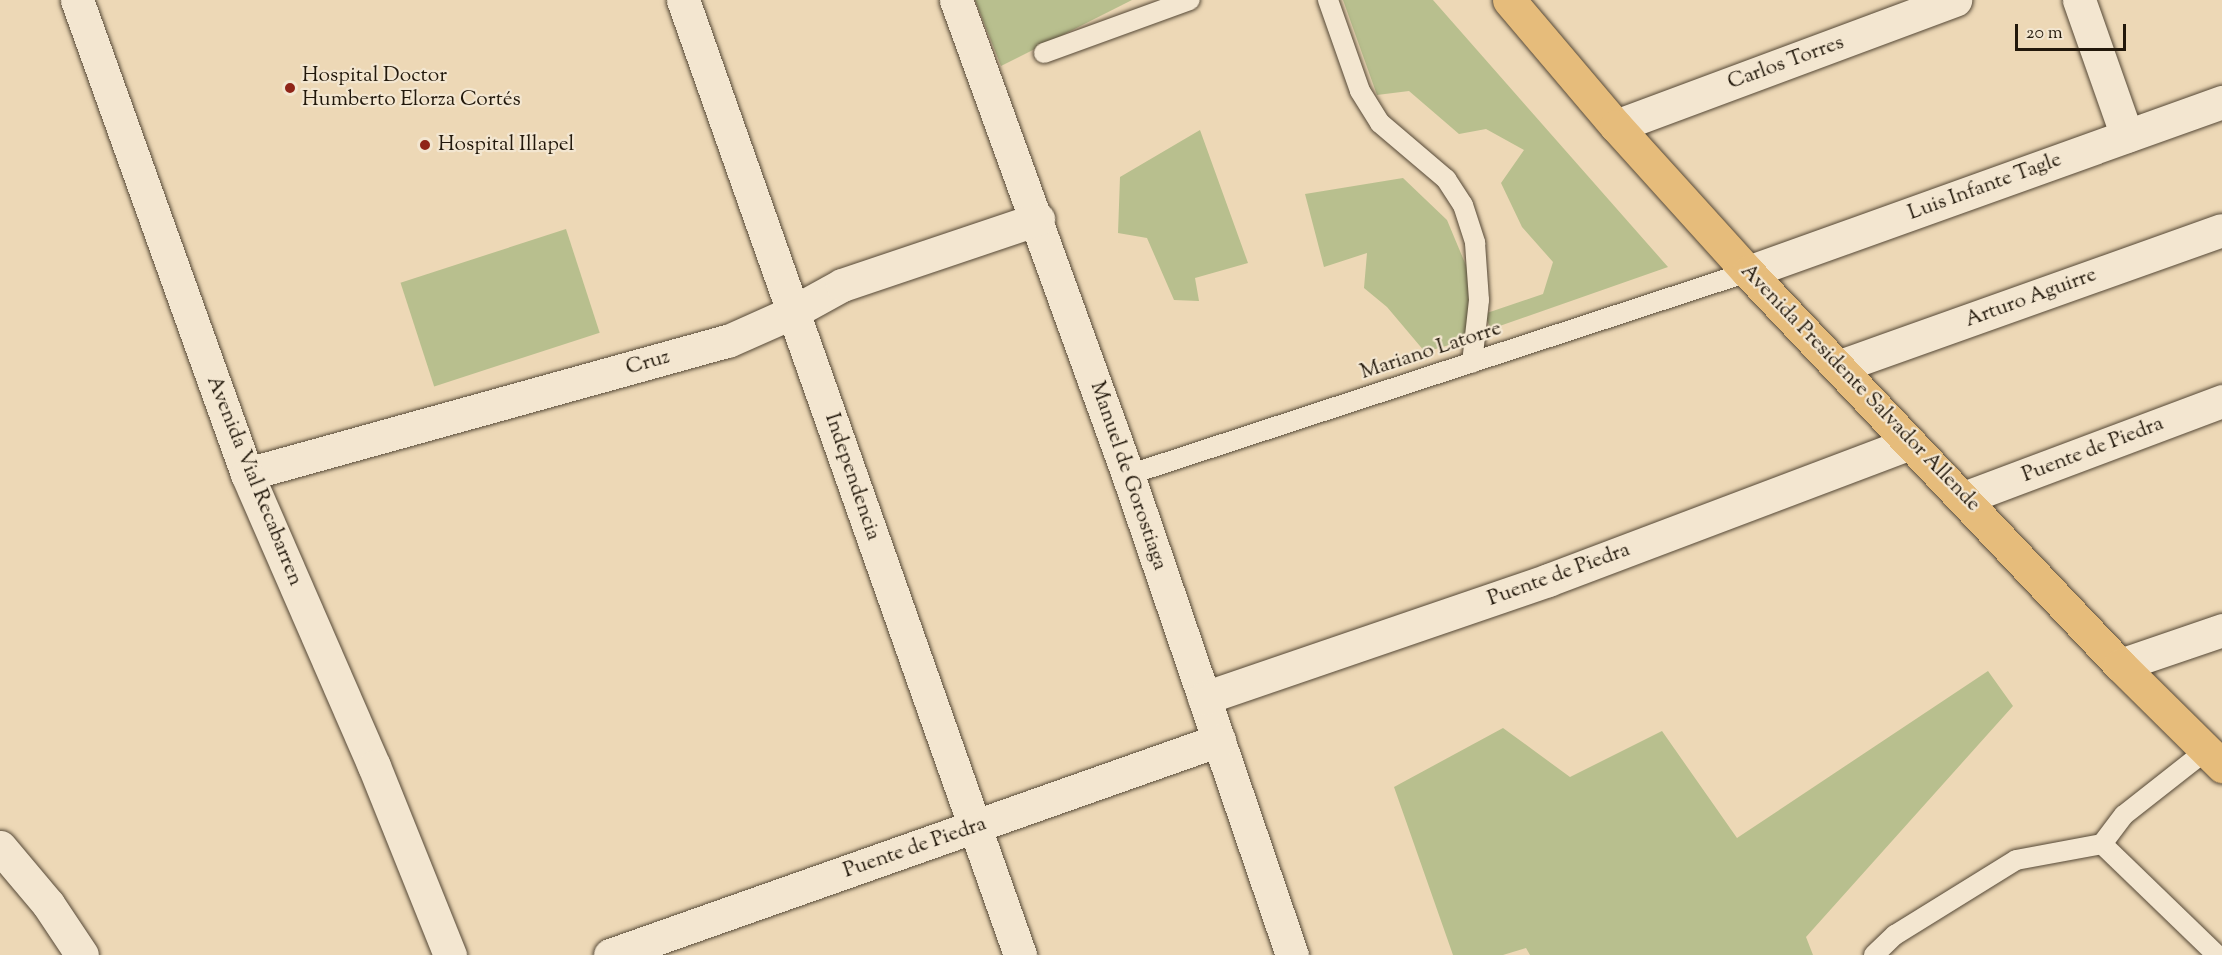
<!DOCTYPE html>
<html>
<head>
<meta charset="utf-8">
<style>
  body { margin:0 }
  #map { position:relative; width:2222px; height:955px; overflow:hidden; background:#edd8b6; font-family:"Sorts Mill Goudy",serif }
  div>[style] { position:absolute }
  .green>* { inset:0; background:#b8bf8e; transform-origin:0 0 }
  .roads { filter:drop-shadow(0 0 2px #554836) drop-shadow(0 0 2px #554836) }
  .service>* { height:20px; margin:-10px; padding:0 10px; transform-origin:10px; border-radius:10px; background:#f3e6d0 }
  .minor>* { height:33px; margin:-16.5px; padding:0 16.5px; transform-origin:16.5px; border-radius:16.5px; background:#f3e6d0 }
  .tertiary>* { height:33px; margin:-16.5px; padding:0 16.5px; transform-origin:16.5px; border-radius:16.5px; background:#f3e6d0 }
  .secondary>* { height:33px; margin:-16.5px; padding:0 16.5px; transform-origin:16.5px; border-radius:16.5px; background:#f3e6d0 }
  .primary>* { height:33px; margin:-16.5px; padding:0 16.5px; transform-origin:16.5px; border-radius:16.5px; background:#e6bc7b }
  .dots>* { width:16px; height:16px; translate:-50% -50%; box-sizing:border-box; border:3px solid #f3e6d0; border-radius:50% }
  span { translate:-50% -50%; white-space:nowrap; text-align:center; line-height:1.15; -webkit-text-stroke:4.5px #f3e6d0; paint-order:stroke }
  .street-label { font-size:21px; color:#22180b }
  .poi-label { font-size:21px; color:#22180b }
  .left { translate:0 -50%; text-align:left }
  .scale { position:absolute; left:2015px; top:24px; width:111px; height:27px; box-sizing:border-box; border:3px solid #22180b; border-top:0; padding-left:8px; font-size:18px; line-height:21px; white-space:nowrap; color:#22180b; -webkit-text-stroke:4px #f3e6d0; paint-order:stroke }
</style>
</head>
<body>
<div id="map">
  <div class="green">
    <div style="clip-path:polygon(975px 0,1132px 0,1001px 66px)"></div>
    <div style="clip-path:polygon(1343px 0,1433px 0,1668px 267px,1491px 329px,1484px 314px,1543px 294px,1553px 262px,1522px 227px,1501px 183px,1524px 150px,1486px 129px,1459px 134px,1409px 91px,1377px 95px)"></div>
    <div style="clip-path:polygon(1200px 130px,1248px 263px,1195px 278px,1199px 301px,1174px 300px,1147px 238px,1118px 233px,1120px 177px)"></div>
    <div style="clip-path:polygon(1403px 178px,1447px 220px,1470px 275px,1470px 339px,1425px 352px,1387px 307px,1364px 288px,1367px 253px,1324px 267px,1305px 194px)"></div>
    <div style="left:566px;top:229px;width:109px;height:174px;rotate:72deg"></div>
    <div style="clip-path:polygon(1988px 671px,2013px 706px,1806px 937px,1813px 955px,1530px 955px,1526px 948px,1503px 955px,1453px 955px,1394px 787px,1503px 728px,1570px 777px,1662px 731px,1737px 838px)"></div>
  </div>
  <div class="roads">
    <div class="service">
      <div style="left:1328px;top:0;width:96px;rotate:70.6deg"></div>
      <div style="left:1360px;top:91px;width:38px;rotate:58deg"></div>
      <div style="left:1380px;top:123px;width:87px;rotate:40.3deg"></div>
      <div style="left:1446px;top:179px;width:31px;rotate:57deg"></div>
      <div style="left:1463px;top:205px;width:40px;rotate:72deg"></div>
      <div style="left:1475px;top:243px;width:57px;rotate:86deg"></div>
      <div style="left:1479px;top:300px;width:63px;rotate:96.3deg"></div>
      <div style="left:1044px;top:53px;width:155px;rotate:-20deg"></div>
      <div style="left:1128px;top:475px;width:652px;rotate:-18.13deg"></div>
      <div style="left:2102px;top:844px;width:160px;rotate:44deg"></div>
      <div style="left:1874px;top:955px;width:29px;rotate:-44deg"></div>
      <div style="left:1895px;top:935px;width:142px;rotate:-31.8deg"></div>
      <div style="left:2016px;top:860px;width:87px;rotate:-10.5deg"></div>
      <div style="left:2102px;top:844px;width:36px;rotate:-53deg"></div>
      <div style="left:2124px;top:815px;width:107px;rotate:-38.2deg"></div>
    </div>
    <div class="minor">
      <div style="left:956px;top:0;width:505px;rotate:70.09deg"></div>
      <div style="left:1128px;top:475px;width:507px;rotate:71.14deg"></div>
      <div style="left:2079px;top:0;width:144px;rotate:70.6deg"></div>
      <div style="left:1616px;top:126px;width:362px;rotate:-20.4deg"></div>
      <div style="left:1748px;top:272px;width:504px;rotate:-19.73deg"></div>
      <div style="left:1840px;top:366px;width:405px;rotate:-19.6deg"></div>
      <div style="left:247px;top:474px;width:499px;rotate:-15.5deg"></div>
      <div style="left:728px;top:341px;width:71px;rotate:-24deg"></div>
      <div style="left:793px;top:312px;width:56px;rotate:-28.9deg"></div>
      <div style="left:842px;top:285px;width:207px;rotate:-18.6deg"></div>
      <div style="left:1964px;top:498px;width:276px;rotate:-20.6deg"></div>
      <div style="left:2120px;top:665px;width:108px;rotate:-18.9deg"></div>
      <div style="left:1204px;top:698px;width:364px;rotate:-18.9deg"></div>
      <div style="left:1548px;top:580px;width:387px;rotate:-20.7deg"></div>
      <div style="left:0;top:847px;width:75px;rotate:49.9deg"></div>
      <div style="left:48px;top:904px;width:61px;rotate:56.3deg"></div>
      <div style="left:610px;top:955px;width:646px;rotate:-19.44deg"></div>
    </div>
    <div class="tertiary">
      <div style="left:683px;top:0;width:1013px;rotate:70.56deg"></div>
    </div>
    <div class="secondary">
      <div style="left:77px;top:0;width:504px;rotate:70.27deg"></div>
      <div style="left:247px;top:474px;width:318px;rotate:66.5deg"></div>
      <div style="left:374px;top:766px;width:204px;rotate:68.1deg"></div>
    </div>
    <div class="primary">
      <div style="left:1509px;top:0;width:165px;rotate:49.7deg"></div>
      <div style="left:1616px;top:126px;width:197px;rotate:47.9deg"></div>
      <div style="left:1748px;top:272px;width:541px;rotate:46.57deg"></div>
      <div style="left:2120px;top:665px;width:144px;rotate:44.7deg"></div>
    </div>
  </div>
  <div class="dots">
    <div style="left:290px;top:88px;background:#8f2418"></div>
    <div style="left:425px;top:145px;background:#8f2418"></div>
  </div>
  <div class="street-label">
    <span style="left:1786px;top:63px;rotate:-20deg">Carlos Torres</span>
    <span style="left:1985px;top:187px;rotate:-20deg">Luis Infante Tagle</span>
    <span style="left:2031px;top:298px;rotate:-20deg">Arturo Aguirre</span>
    <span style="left:1431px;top:351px;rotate:-18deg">Mariano Latorre</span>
    <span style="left:648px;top:363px;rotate:-16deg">Cruz</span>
    <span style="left:1860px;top:388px;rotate:46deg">Avenida Presidente Salvador Allende</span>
    <span style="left:2093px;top:450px;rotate:-21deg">Puente de Piedra</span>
    <span style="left:1128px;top:476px;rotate:71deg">Manuel de Gorostiaga</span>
    <span style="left:852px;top:477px;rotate:71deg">Independencia</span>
    <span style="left:254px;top:481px;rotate:68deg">Avenida Vial Recabarren</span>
    <span style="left:1559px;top:575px;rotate:-20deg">Puente de Piedra</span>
    <span style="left:915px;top:848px;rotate:-19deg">Puente de Piedra</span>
  </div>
  <div class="poi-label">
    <span class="left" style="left:302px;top:88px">Hospital Doctor<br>Humberto Elorza Cortés</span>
    <span class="left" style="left:438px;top:145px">Hospital Illapel</span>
  </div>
  <div class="scale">20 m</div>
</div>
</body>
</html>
